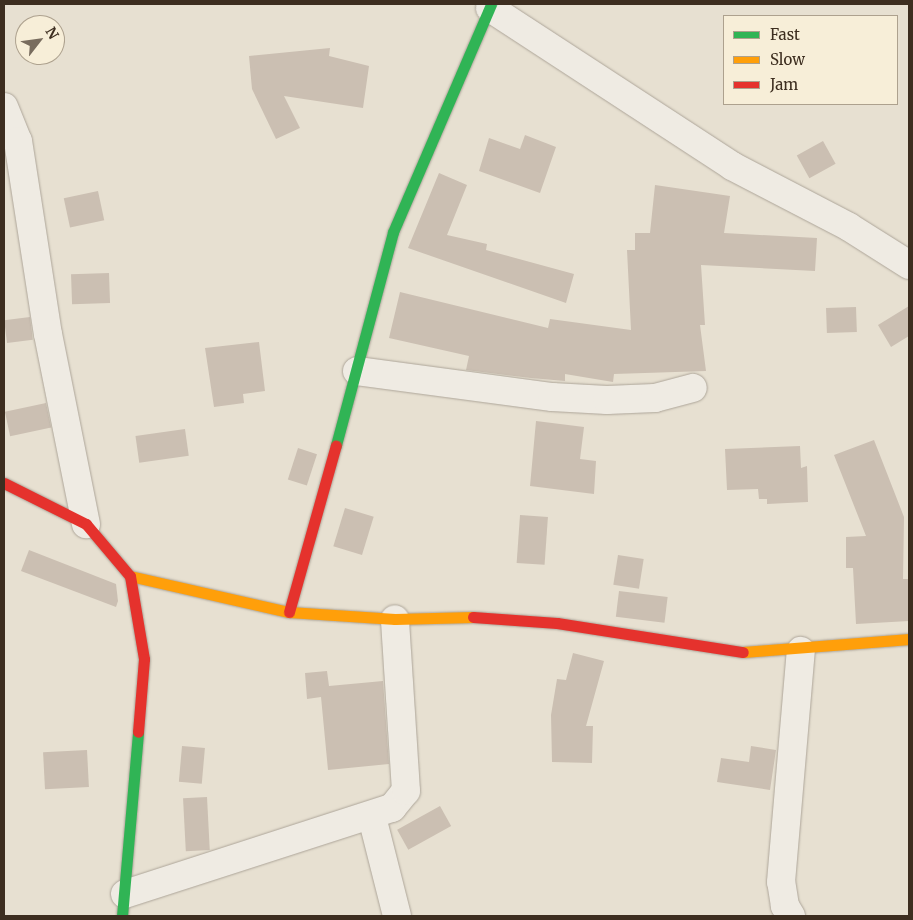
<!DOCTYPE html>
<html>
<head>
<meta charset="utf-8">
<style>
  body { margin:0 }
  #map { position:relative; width:913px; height:920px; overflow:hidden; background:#e7e0d1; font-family:Merriweather,serif }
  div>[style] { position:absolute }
  .building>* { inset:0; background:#cbbfb2; transform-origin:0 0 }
  .roads { filter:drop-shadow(0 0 1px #ada599) drop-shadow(0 0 1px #ada599) }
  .street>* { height:28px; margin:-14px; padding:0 14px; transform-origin:14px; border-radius:14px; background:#efebe3 }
  .fast>* { height:11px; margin:-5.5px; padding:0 5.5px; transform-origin:5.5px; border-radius:5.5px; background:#30b455 }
  .slow>* { height:11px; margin:-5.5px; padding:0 5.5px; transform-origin:5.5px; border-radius:5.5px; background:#ff9f0a }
  .jam>* { height:11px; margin:-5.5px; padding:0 5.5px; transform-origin:5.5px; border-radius:5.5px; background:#e5322d }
  span { translate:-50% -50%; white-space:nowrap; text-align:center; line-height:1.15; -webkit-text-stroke:4px #f7eed8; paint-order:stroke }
  .frame { position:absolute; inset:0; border:5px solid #3d2e20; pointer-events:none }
  .legend { position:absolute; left:723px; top:15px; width:175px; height:90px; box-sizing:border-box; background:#f7eed8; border:1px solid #ada18e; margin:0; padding:6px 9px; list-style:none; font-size:15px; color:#3d2e20 }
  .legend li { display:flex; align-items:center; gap:10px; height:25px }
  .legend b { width:25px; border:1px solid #ada18e }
  .north { position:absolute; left:15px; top:15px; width:50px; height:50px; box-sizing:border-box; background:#f7eed8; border:1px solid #ada18e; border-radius:50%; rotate:60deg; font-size:14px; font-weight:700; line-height:20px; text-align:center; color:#3d2e20 }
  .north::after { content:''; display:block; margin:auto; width:18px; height:22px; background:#786c5e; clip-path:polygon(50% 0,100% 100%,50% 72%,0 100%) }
</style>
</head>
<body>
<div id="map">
  <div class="building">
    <div style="clip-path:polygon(330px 48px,329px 56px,369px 66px,363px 108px,284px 96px,300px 128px,276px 139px,252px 89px,249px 56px)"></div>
    <div style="clip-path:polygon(525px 135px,556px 147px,540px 193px,479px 171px,489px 138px,520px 149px)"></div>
    <div style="left:823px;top:141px;width:26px;height:30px;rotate:61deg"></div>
    <div style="clip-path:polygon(439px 173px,467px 185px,447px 235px,487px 244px,486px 250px,574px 274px,566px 303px,408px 248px)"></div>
    <div style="clip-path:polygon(655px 185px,730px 196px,724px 233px,817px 238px,815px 271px,701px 265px,705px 325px,700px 325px,706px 371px,614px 374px,613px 382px,565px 374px,565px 381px,531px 378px,466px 370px,469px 356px,389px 338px,400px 292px,548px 328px,550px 319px,631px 330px,627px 250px,635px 250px,635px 233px,650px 233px)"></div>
    <div style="left:98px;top:191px;width:30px;height:35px;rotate:78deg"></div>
    <div style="left:109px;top:273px;width:30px;height:38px;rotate:88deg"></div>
    <div style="clip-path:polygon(909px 306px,909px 336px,891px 347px,878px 325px)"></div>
    <div style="left:856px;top:307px;width:25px;height:30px;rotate:88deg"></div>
    <div style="left:30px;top:317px;width:23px;height:26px;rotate:83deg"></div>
    <div style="clip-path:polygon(259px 342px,265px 391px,243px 394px,244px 403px,214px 407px,205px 348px)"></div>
    <div style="left:46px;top:403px;width:25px;height:42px;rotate:78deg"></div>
    <div style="clip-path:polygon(536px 421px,584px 427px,580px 459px,596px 461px,594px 494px,530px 486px)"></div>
    <div style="left:185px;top:429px;width:27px;height:50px;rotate:82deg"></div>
    <div style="clip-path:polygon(874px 440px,904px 517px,903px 579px,909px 579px,909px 621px,856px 624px,853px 568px,846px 568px,846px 537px,866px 536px,834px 455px)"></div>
    <div style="clip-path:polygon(800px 446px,801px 468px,807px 466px,808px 502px,767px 504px,767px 499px,759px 499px,758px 489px,727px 490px,725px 449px)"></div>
    <div style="left:298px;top:448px;width:20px;height:33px;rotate:18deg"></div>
    <div style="left:345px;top:508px;width:30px;height:40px;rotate:17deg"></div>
    <div style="left:520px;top:515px;width:28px;height:48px;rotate:4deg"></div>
    <div style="clip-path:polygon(29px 550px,116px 584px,118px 601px,116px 607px,21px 571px)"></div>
    <div style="left:618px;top:555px;width:26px;height:30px;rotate:9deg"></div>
    <div style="left:619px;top:591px;width:49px;height:26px;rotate:7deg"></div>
    <div style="clip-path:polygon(573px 653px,604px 661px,586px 726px,593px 726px,592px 763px,552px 762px,551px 715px,557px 679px,566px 680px)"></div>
    <div style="clip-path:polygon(327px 671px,329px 686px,383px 681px,389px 764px,328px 770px,321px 697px,307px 699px,305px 673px)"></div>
    <div style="left:182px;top:746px;width:23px;height:36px;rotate:5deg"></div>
    <div style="clip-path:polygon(751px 746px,776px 750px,770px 790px,717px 782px,721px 758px,749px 762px)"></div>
    <div style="left:87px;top:750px;width:37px;height:44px;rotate:87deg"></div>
    <div style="left:207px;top:797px;width:53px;height:24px;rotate:87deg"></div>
    <div style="left:440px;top:806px;width:23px;height:49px;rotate:61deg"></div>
  </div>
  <div class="roads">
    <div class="street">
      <div style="left:490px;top:8px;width:289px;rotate:33.1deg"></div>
      <div style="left:732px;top:166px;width:132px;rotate:27.5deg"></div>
      <div style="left:849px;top:227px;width:71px;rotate:32.3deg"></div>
      <div style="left:4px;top:107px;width:37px;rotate:68deg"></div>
      <div style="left:18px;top:141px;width:195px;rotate:81.2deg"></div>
      <div style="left:48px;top:334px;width:194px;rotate:78.7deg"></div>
      <div style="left:357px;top:371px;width:197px;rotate:7.6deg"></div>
      <div style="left:552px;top:397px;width:55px;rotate:3.1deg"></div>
      <div style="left:607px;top:400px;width:48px;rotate:-2.4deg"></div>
      <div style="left:655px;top:398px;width:39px;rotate:-15deg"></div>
      <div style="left:372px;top:817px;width:102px;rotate:75.8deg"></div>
      <div style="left:125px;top:894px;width:281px;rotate:-17.9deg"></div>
      <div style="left:392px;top:808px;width:22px;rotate:-51deg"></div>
      <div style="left:406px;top:791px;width:172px;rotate:-93.7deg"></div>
      <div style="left:791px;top:916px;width:12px;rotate:-121deg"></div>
      <div style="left:785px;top:906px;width:24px;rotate:-99deg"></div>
      <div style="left:781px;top:882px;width:232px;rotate:-85.1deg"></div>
    </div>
    <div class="fast">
      <div style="left:336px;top:445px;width:220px;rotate:-75deg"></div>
      <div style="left:393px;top:232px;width:248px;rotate:-66.7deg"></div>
      <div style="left:122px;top:916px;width:185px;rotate:-85deg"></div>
    </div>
    <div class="slow">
      <div style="left:130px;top:576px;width:163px;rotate:12.8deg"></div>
      <div style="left:289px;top:612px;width:106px;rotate:3.8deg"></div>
      <div style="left:395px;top:619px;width:78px;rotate:-1.5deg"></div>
      <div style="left:743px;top:652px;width:167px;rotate:-4.5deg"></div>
    </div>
    <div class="jam">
      <div style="left:4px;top:483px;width:92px;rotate:26.6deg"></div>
      <div style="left:86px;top:524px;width:68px;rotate:49.8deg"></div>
      <div style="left:130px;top:576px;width:84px;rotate:80.4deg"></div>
      <div style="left:144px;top:659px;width:73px;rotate:94.7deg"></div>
      <div style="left:289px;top:612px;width:173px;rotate:-74.3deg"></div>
      <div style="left:473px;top:617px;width:84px;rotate:4.1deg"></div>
      <div style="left:557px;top:623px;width:188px;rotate:8.9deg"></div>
    </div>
  </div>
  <div class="frame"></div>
  <ul class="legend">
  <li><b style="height:6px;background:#30b455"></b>Fast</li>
  <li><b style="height:6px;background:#ff9f0a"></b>Slow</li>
  <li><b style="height:6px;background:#e5322d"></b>Jam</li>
  </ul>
  <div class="north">N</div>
</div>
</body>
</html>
